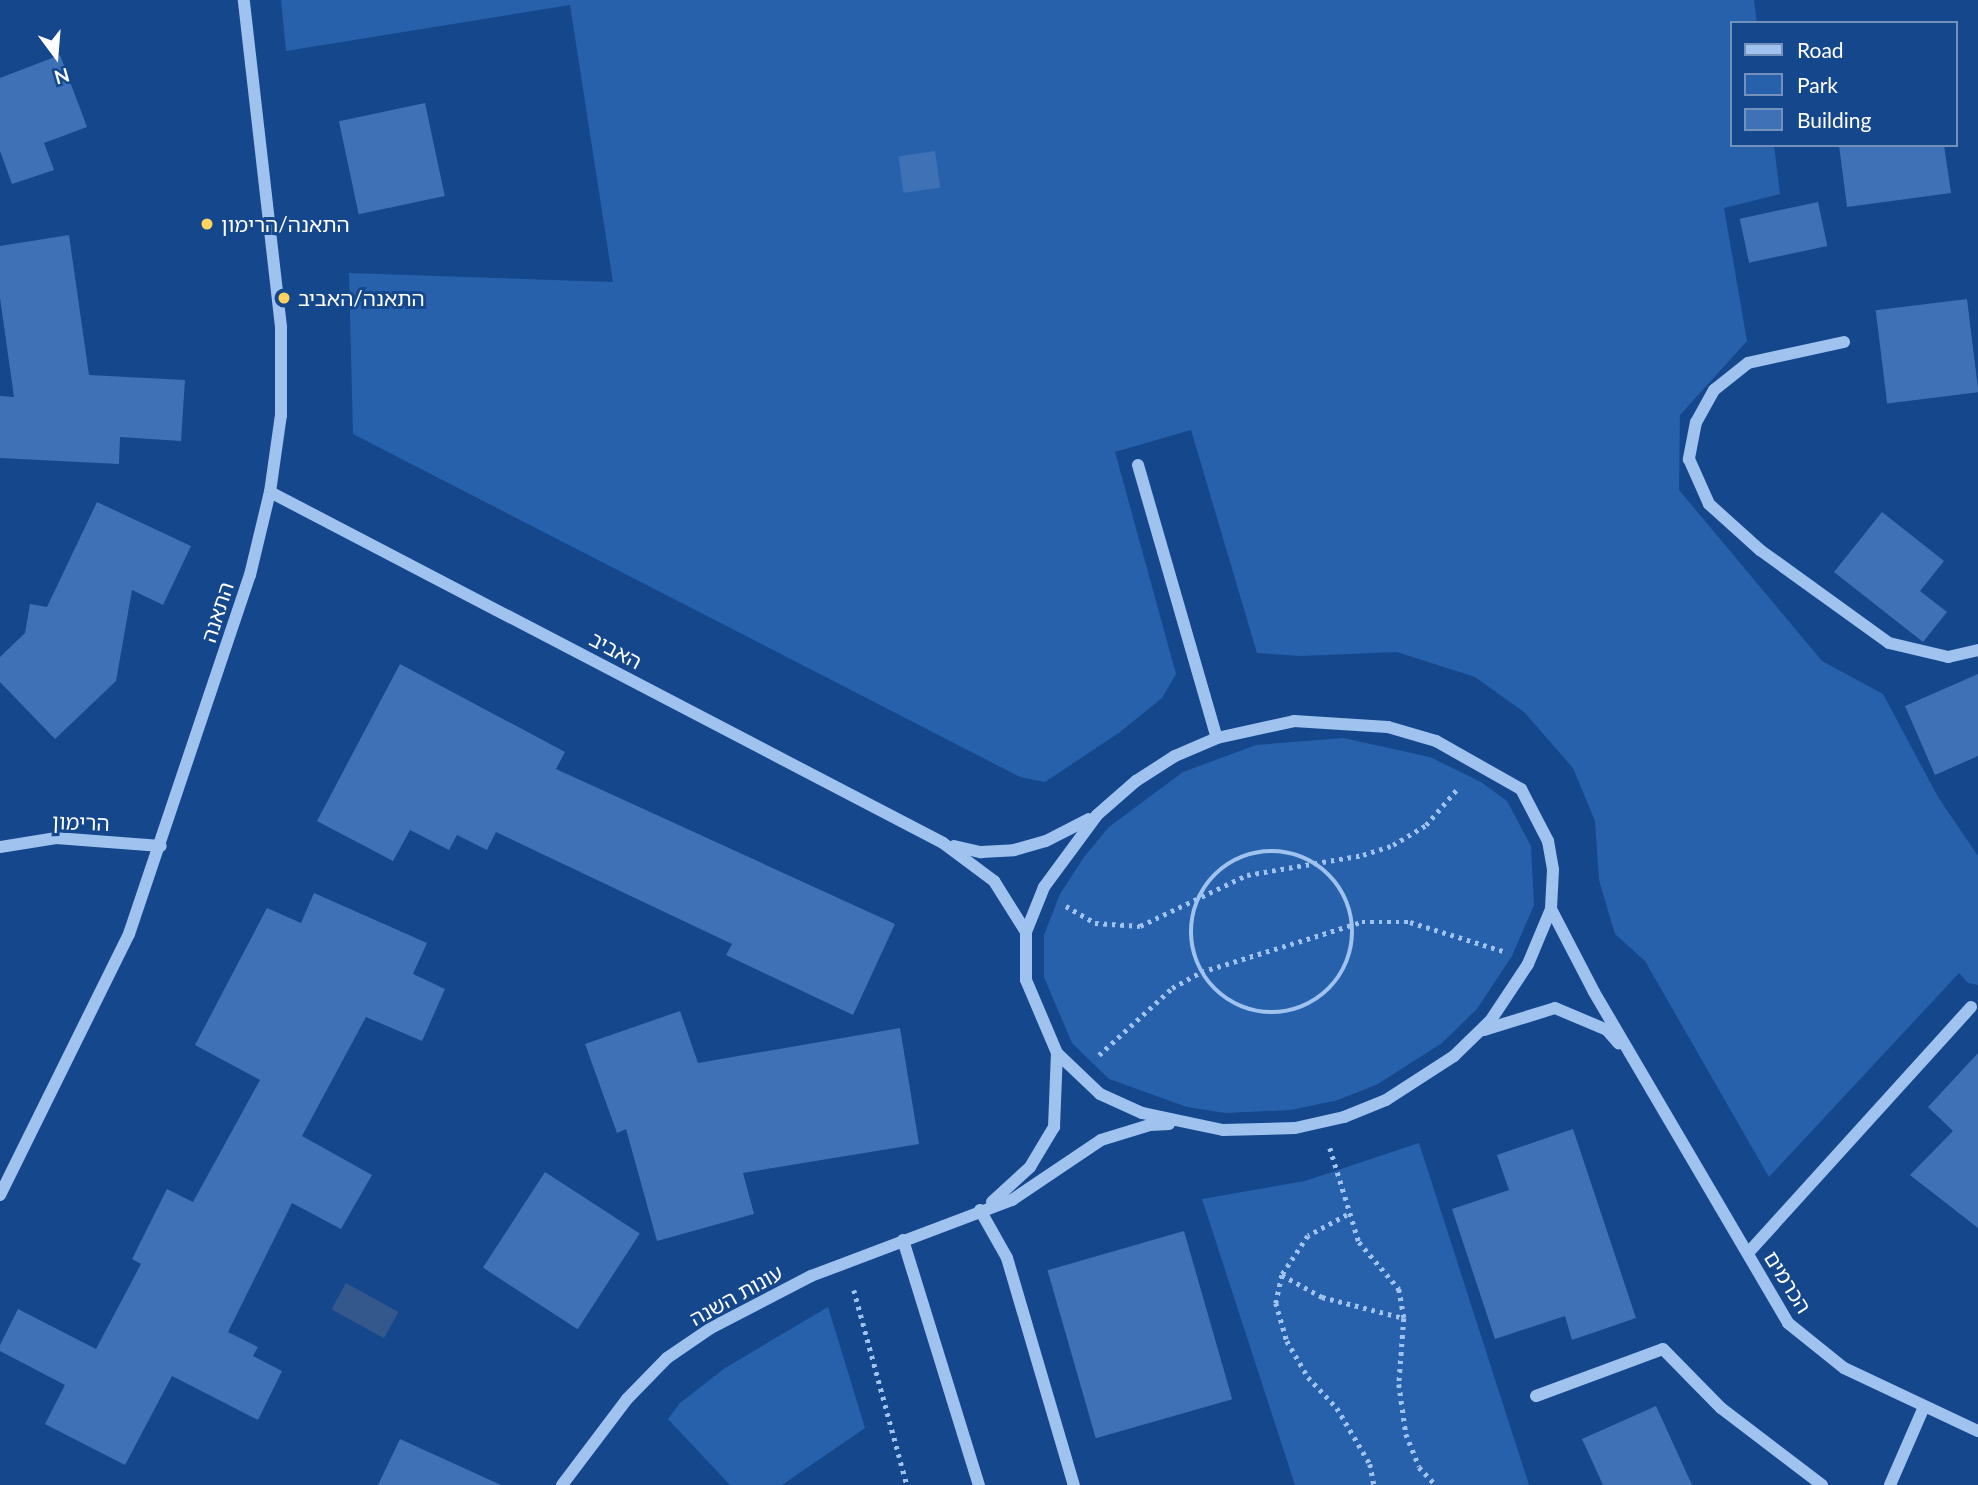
<!DOCTYPE html>
<html>
<head>
<meta charset="utf-8">
<style>
  body { margin:0 }
  #map { position:relative; width:1978px; height:1485px; overflow:hidden; background:#15478c; font-family:Lato,"Noto Sans Hebrew",sans-serif }
  div>[style] { position:absolute }
  .green>* { inset:0; background:#2861ab }
  .water>* { inset:0; background:#34588b; transform-origin:0 0 }
  .building>* { inset:0; background:#3e71b5; transform-origin:0 0 }
  .path>* { height:4.5px; margin-top:-2.25px; transform-origin:0; background:repeating-linear-gradient(90deg,#9fc2ef 0 3.5px,transparent 0 8.5px) }
  .path>.ring { margin:-2.25px; padding:0; box-sizing:content-box; background:none; border:4.5px solid #9fc2ef; border-radius:50% }
  .minor>* { height:12px; margin:-6px; padding:0 6px; transform-origin:6px; border-radius:6px; background:#9fc2ef }
  .dots>* { width:19px; height:19px; translate:-50% -50%; box-sizing:border-box; border:4px solid #15478c; border-radius:50% }
  span { translate:-50% -50%; white-space:nowrap; text-align:center; line-height:1.15; -webkit-text-stroke:6px #15478c; paint-order:stroke }
  .poi-label { font-size:21px; color:#fff }
  .left { translate:0 -50%; text-align:left }
  .street-label { font-size:21px; color:#fff }
  .legend { position:absolute; left:1730px; top:21px; width:228px; height:126px; box-sizing:border-box; background:#15478c; border:2px solid #7391ba; margin:0; padding:9px 12px; list-style:none; font-size:21px; color:#fff }
  .legend li { display:flex; align-items:center; gap:14px; height:35px }
  .legend b { width:35px; border:2px solid #7391ba }
  .north { position:absolute; left:21px; top:21px; width:70px; height:70px; -webkit-text-stroke:5px #15478c; paint-order:stroke; rotate:164deg; font-size:19px; font-weight:700; line-height:28px; text-align:center; color:#fff }
  .north::after { content:''; display:block; margin:auto; width:24px; height:32px; background:#fff; clip-path:polygon(50% 0,100% 100%,50% 72%,0 100%) }
</style>
</head>
<body>
<div id="map">
  <div class="green">
    <div style="clip-path:polygon(281px 0,1754px 0,1757px 23px,1731px 23px,1731px 145px,1774px 145px,1780px 194px,1724px 208px,1747px 341px,1680px 415px,1679px 490px,1822px 661px,1883px 694px,1938px 797px,1978px 856px,1978px 985px,1968px 983px,1959px 973px,1769px 1177px,1645px 961px,1615px 934px,1599px 880px,1595px 821px,1573px 768px,1524px 712px,1475px 677px,1397px 652px,1301px 656px,1257px 653px,1191px 430px,1115px 452px,1176px 674px,1162px 698px,1120px 732px,1045px 782px,1020px 777px,353px 434px,349px 273px,613px 282px,570px 5px,286px 51px)"></div>
    <div style="clip-path:polygon(1343px 738px,1430px 757px,1481px 782px,1507px 801px,1531px 846px,1534px 905px,1512px 956px,1477px 1009px,1442px 1043px,1378px 1084px,1338px 1100px,1291px 1110px,1225px 1113px,1187px 1107px,1109px 1079px,1072px 1043px,1044px 977px,1044px 935px,1060px 894px,1084px 857px,1109px 827px,1183px 772px,1256px 745px)"></div>
    <div style="clip-path:polygon(1419px 1143px,1529px 1485px,1295px 1485px,1202px 1199px,1305px 1181px)"></div>
    <div style="clip-path:polygon(828px 1307px,865px 1428px,782px 1485px,730px 1485px,668px 1419px,680px 1403px,725px 1368px)"></div>
  </div>
  <div class="water">
    <div style="left:346px;top:1283px;width:60px;height:30px;rotate:29deg"></div>
  </div>
  <div class="building">
    <div style="clip-path:polygon(60px 55px,87px 127px,44px 143px,54px 170px,12px 184px,0 151px,0 78px)"></div>
    <div style="left:425px;top:103px;width:95px;height:88px;rotate:78deg"></div>
    <div style="clip-path:polygon(1839px 145px,1944px 145px,1951px 193px,1847px 207px)"></div>
    <div style="left:935px;top:151px;width:37px;height:37px;rotate:82deg"></div>
    <div style="left:1818px;top:202px;width:45px;height:80px;rotate:78deg"></div>
    <div style="clip-path:polygon(69px 235px,89px 375px,185px 380px,181px 441px,120px 437px,119px 464px,0 458px,0 396px,14px 397px,0 298px,0 246px)"></div>
    <div style="left:1967px;top:299px;width:94px;height:92px;rotate:83deg"></div>
    <div style="clip-path:polygon(97px 502px,191px 546px,163px 605px,132px 590px,116px 681px,55px 739px,0 682px,0 657px,25px 633px,30px 604px,47px 607px)"></div>
    <div style="clip-path:polygon(1882px 512px,1944px 561px,1920px 591px,1947px 612px,1923px 642px,1834px 572px)"></div>
    <div style="clip-path:polygon(400px 664px,565px 752px,556px 769px,895px 924px,853px 1015px,726px 955px,732px 944px,496px 832px,487px 850px,457px 835px,449px 850px,410px 830px,393px 861px,317px 821px)"></div>
    <div style="clip-path:polygon(1978px 674px,1978px 756px,1935px 775px,1905px 706px)"></div>
    <div style="clip-path:polygon(314px 893px,427px 943px,413px 974px,445px 989px,422px 1041px,366px 1017px,302px 1136px,372px 1175px,341px 1229px,292px 1203px,228px 1332px,258px 1347px,253px 1356px,282px 1371px,258px 1420px,172px 1376px,125px 1465px,45px 1424px,65px 1385px,0 1351px,0 1345px,18px 1309px,96px 1349px,141px 1264px,132px 1259px,167px 1189px,193px 1202px,260px 1080px,195px 1045px,267px 908px,301px 923px)"></div>
    <div style="clip-path:polygon(680px 1011px,698px 1063px,900px 1028px,919px 1144px,743px 1173px,754px 1214px,657px 1241px,626px 1129px,617px 1133px,585px 1044px)"></div>
    <div style="clip-path:polygon(1978px 1053px,1978px 1228px,1910px 1175px,1953px 1131px,1928px 1107px)"></div>
    <div style="clip-path:polygon(1573px 1129px,1636px 1318px,1572px 1340px,1565px 1316px,1495px 1339px,1452px 1209px,1509px 1190px,1497px 1155px)"></div>
    <div style="left:545px;top:1172px;width:113px;height:114px;rotate:33deg"></div>
    <div style="left:1184px;top:1231px;width:175px;height:142px;rotate:74deg"></div>
    <div style="clip-path:polygon(1656px 1406px,1692px 1485px,1603px 1485px,1582px 1439px)"></div>
    <div style="clip-path:polygon(400px 1439px,501px 1485px,378px 1485px)"></div>
  </div>
  <div class="path">
    <div class="ring" style="left:1191px;top:851px;width:157.5px;height:157.5px"></div>
    <div style="left:1066px;top:906px;width:34px;rotate:30deg"></div>
    <div style="left:1095px;top:923px;width:45px;rotate:3.8deg"></div>
    <div style="left:1140px;top:926px;width:119px;rotate:-25.5deg"></div>
    <div style="left:1247px;top:875px;width:118px;rotate:-9.8deg"></div>
    <div style="left:1363px;top:855px;width:32px;rotate:-18deg"></div>
    <div style="left:1393px;top:845px;width:39px;rotate:-31deg"></div>
    <div style="left:1426px;top:825px;width:50px;rotate:-49deg"></div>
    <div style="left:1099px;top:1055px;width:99px;rotate:-42.5deg"></div>
    <div style="left:1172px;top:988px;width:33px;rotate:-29deg"></div>
    <div style="left:1201px;top:972px;width:169px;rotate:-17.3deg"></div>
    <div style="left:1362px;top:922px;width:48px"></div>
    <div style="left:1410px;top:922px;width:97px;rotate:17.3deg"></div>
    <div style="left:1330px;top:1148px;width:98px;rotate:72.9deg"></div>
    <div style="left:1359px;top:1242px;width:62px;rotate:49.6deg"></div>
    <div style="left:1399px;top:1289px;width:29px;rotate:80deg"></div>
    <div style="left:1404px;top:1318px;width:66px;rotate:94.3deg"></div>
    <div style="left:1399px;top:1384px;width:50px;rotate:82deg"></div>
    <div style="left:1406px;top:1434px;width:35px;rotate:68deg"></div>
    <div style="left:1419px;top:1467px;width:25px;rotate:47deg"></div>
    <div style="left:1347px;top:1215px;width:44px;rotate:151.7deg"></div>
    <div style="left:1308px;top:1236px;width:47px;rotate:123.7deg"></div>
    <div style="left:1282px;top:1275px;width:29px;rotate:102deg"></div>
    <div style="left:1276px;top:1303px;width:40px;rotate:74deg"></div>
    <div style="left:1287px;top:1341px;width:42px;rotate:59.7deg"></div>
    <div style="left:1308px;top:1377px;width:42px;rotate:46.9deg"></div>
    <div style="left:1337px;top:1408px;width:65px;rotate:59.5deg"></div>
    <div style="left:1370px;top:1464px;width:21px;rotate:79deg"></div>
    <div style="left:1282px;top:1275px;width:46px;rotate:28.8deg"></div>
    <div style="left:1322px;top:1297px;width:85px;rotate:14.4deg"></div>
    <div style="left:854px;top:1290px;width:202px;rotate:74.8deg"></div>
  </div>
  <div class="minor">
    <div style="left:1844px;top:342px;width:98px;rotate:167.7deg"></div>
    <div style="left:1748px;top:363px;width:43px;rotate:141.5deg"></div>
    <div style="left:1714px;top:390px;width:37px;rotate:119deg"></div>
    <div style="left:1696px;top:422px;width:38px;rotate:101deg"></div>
    <div style="left:1689px;top:459px;width:49px;rotate:66deg"></div>
    <div style="left:1709px;top:504px;width:69px;rotate:42deg"></div>
    <div style="left:1760px;top:550px;width:159px;rotate:35.8deg"></div>
    <div style="left:1889px;top:643px;width:61px;rotate:13.3deg"></div>
    <div style="left:1948px;top:657px;width:31px;rotate:-13deg"></div>
    <div style="left:1138px;top:465px;width:284px;rotate:73.9deg"></div>
    <div style="left:270px;top:492px;width:759px;rotate:27.54deg"></div>
    <div style="left:943px;top:843px;width:64px;rotate:36.7deg"></div>
    <div style="left:994px;top:881px;width:60px;rotate:57.9deg"></div>
    <div style="left:1294px;top:721px;width:94px;rotate:3.7deg"></div>
    <div style="left:1388px;top:727px;width:50px;rotate:16.3deg"></div>
    <div style="left:1436px;top:741px;width:98px;rotate:29.5deg"></div>
    <div style="left:1521px;top:789px;width:59px;rotate:62.6deg"></div>
    <div style="left:1548px;top:841px;width:29px;rotate:80deg"></div>
    <div style="left:1553px;top:870px;width:39px;rotate:93deg"></div>
    <div style="left:1551px;top:909px;width:60px;rotate:112.7deg"></div>
    <div style="left:1528px;top:964px;width:67px;rotate:123.5deg"></div>
    <div style="left:1491px;top:1020px;width:52px;rotate:135.8deg"></div>
    <div style="left:1454px;top:1056px;width:81px;rotate:147.1deg"></div>
    <div style="left:1386px;top:1100px;width:45px;rotate:158deg"></div>
    <div style="left:1344px;top:1117px;width:50px;rotate:167.3deg"></div>
    <div style="left:1295px;top:1128px;width:72px;rotate:178.4deg"></div>
    <div style="left:1223px;top:1130px;width:83px;rotate:-168.1deg"></div>
    <div style="left:1142px;top:1113px;width:46px;rotate:-155.7deg"></div>
    <div style="left:1100px;top:1094px;width:59px;rotate:-136.4deg"></div>
    <div style="left:1057px;top:1053px;width:79px;rotate:-113deg"></div>
    <div style="left:1026px;top:980px;width:48px;rotate:-90deg"></div>
    <div style="left:1026px;top:932px;width:48px;rotate:-68.2deg"></div>
    <div style="left:1044px;top:887px;width:89px;rotate:-53.6deg"></div>
    <div style="left:1097px;top:815px;width:52px;rotate:-41.1deg"></div>
    <div style="left:1136px;top:781px;width:46px;rotate:-32.7deg"></div>
    <div style="left:1175px;top:756px;width:46px;rotate:-23.2deg"></div>
    <div style="left:1217px;top:738px;width:79px;rotate:-12.4deg"></div>
    <div style="left:954px;top:846px;width:28px;rotate:13deg"></div>
    <div style="left:981px;top:852px;width:33px;rotate:-3deg"></div>
    <div style="left:1014px;top:850px;width:33px;rotate:-16deg"></div>
    <div style="left:1046px;top:841px;width:48px;rotate:-27.1deg"></div>
    <div style="left:0;top:847px;width:57px;rotate:-9.1deg"></div>
    <div style="left:56px;top:838px;width:105px;rotate:4.4deg"></div>
    <div style="left:1551px;top:909px;width:93px;rotate:62.6deg"></div>
    <div style="left:1594px;top:992px;width:384px;rotate:59.6deg"></div>
    <div style="left:1788px;top:1323px;width:72px;rotate:38.8deg"></div>
    <div style="left:1844px;top:1368px;width:148px;rotate:25.2deg"></div>
    <div style="left:1484px;top:1030px;width:74px;rotate:-17.2deg"></div>
    <div style="left:1555px;top:1008px;width:56px;rotate:22.9deg"></div>
    <div style="left:1607px;top:1030px;width:18px;rotate:49deg"></div>
    <div style="left:0;top:1195px;width:291px;rotate:-63.7deg"></div>
    <div style="left:129px;top:934px;width:379px;rotate:-71.4deg"></div>
    <div style="left:250px;top:575px;width:85px;rotate:-76.5deg"></div>
    <div style="left:270px;top:492px;width:78px;rotate:-81.9deg"></div>
    <div style="left:281px;top:415px;width:88px;rotate:-90deg"></div>
    <div style="left:281px;top:327px;width:329px;rotate:-96.5deg"></div>
    <div style="left:992px;top:1202px;width:52px;rotate:-42.6deg"></div>
    <div style="left:1030px;top:1167px;width:47px;rotate:-59deg"></div>
    <div style="left:1054px;top:1127px;width:74px;rotate:-87.7deg"></div>
    <div style="left:980px;top:1210px;width:55px;rotate:60.6deg"></div>
    <div style="left:1007px;top:1258px;width:237px;rotate:73.6deg"></div>
    <div style="left:903px;top:1240px;width:257px;rotate:72.8deg"></div>
    <div style="left:1748px;top:1253px;width:332px;rotate:-47.8deg"></div>
    <div style="left:1536px;top:1396px;width:135px;rotate:-20.3deg"></div>
    <div style="left:1663px;top:1349px;width:83px;rotate:45.5deg"></div>
    <div style="left:1721px;top:1408px;width:127px;rotate:37.3deg"></div>
    <div style="left:562px;top:1485px;width:108px;rotate:-52.9deg"></div>
    <div style="left:627px;top:1399px;width:57px;rotate:-45.7deg"></div>
    <div style="left:667px;top:1358px;width:53px;rotate:-34.3deg"></div>
    <div style="left:711px;top:1328px;width:113px;rotate:-27.5deg"></div>
    <div style="left:811px;top:1276px;width:215px;rotate:-20.7deg"></div>
    <div style="left:1012px;top:1200px;width:107px;rotate:-34deg"></div>
    <div style="left:1101px;top:1140px;width:51px;rotate:-17deg"></div>
    <div style="left:1150px;top:1125px;width:19px;rotate:-3deg"></div>
    <div style="left:1890px;top:1485px;width:83px;rotate:-66.5deg"></div>
  </div>
  <div class="dots">
    <div style="left:207px;top:224px;background:#ffd35e"></div>
    <div style="left:284px;top:298px;background:#ffd35e"></div>
  </div>
  <div class="poi-label">
    <span class="left" style="left:221px;top:224px">התאנה/הרימון</span>
    <span class="left" style="left:298px;top:298px">התאנה/האביב</span>
  </div>
  <div class="street-label">
    <span style="left:217px;top:612px;rotate:-72deg">התאנה</span>
    <span style="left:616px;top:650px;rotate:28deg">האביב</span>
    <span style="left:81px;top:822px;rotate:2deg">הרימון</span>
    <span style="left:1788px;top:1282px;rotate:58deg">הכרמים</span>
    <span style="left:736px;top:1295px;rotate:-29deg">עונות השנה</span>
  </div>
  <ul class="legend">
  <li><b style="height:9px;background:#9fc2ef"></b>Road</li>
  <li><b style="height:19px;background:#2861ab"></b>Park</li>
  <li><b style="height:19px;background:#3e71b5"></b>Building</li>
  </ul>
  <div class="north">N</div>
</div>
</body>
</html>
